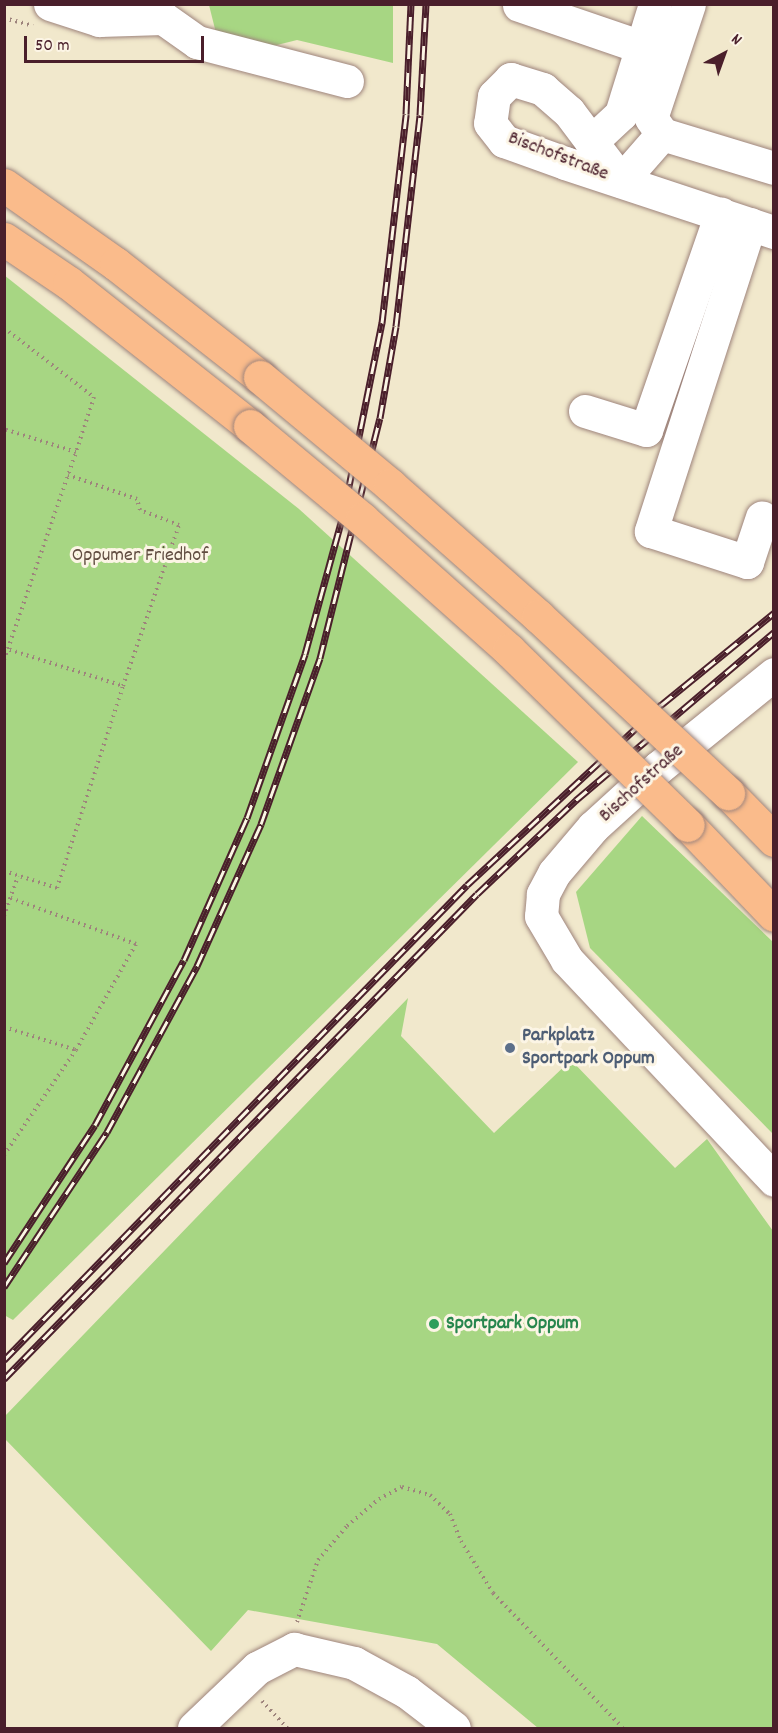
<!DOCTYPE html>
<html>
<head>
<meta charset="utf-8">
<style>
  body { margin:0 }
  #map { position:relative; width:778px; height:1733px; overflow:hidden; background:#f1e8cc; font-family:Dekko,sans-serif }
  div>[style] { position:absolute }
  .green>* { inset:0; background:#a7d683 }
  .path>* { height:4px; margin-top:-2px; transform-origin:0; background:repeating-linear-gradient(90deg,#9e847c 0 1.5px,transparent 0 6px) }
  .roads { filter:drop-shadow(0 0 2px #9e847c) drop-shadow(0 0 2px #9e847c) }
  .minor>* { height:33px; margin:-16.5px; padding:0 16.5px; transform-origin:16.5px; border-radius:16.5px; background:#fff }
  .highway>* { height:33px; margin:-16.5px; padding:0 16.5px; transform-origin:16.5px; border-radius:16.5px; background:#fabb8b }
  .rail>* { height:7px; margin-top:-3.5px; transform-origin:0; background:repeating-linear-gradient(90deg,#fcf5e5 0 14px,#4a1f2b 0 28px); box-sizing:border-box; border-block:2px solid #4a1f2b }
  .bridges { filter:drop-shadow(0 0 2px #9e847c) drop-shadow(0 0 2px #9e847c) }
  .highway-bridge>* { height:33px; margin:-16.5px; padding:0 16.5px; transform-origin:16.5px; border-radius:16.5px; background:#fabb8b }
  .dots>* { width:16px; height:16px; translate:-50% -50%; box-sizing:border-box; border:3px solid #fcf5e5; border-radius:50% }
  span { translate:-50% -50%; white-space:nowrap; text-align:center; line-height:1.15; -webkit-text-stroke:6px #fcf5e5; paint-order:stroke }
  .street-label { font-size:20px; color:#4a1f2b }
  .park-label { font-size:20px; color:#614d41 }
  .service-label { font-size:20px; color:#4e5e75; font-weight:700 }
  .left { translate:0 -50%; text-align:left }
  .leisure-label { font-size:20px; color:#27864d; font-weight:700 }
  .frame { position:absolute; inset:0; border:6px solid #4a1f2b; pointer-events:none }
  .north { position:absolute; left:694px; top:24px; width:60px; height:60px; -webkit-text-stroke:4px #fcf5e5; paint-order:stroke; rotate:41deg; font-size:16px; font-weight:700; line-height:24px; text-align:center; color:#4a1f2b }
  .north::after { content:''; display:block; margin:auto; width:21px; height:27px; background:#4a1f2b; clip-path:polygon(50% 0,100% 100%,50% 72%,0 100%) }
  .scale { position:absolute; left:24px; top:36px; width:180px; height:27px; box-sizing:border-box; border:3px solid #4a1f2b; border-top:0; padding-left:8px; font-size:18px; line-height:21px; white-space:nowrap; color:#4a1f2b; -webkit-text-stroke:4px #fcf5e5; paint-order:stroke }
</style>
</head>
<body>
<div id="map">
  <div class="green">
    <div style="clip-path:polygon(209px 5px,393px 5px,393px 63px,297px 40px,273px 46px,216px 33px)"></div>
    <div style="clip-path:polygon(4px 275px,299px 509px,578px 762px,13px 1320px,4px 1315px)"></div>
    <div style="clip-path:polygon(642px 816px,773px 942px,773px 1134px,590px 948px,576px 892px)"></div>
    <div style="clip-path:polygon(408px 998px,401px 1036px,494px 1133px,571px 1060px,675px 1168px,707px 1139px,773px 1231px,773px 1728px,538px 1728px,437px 1644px,248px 1610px,211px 1651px,5px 1439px,5px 1416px)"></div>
  </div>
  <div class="path">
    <div style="left:4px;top:18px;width:30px;rotate:15deg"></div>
    <div style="left:4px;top:328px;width:113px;rotate:37.5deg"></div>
    <div style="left:94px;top:397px;width:58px;rotate:108.1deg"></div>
    <div style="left:76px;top:452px;width:76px;rotate:-162.3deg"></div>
    <div style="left:4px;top:648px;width:125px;rotate:17.7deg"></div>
    <div style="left:123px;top:686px;width:170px;rotate:-70.8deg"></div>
    <div style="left:179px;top:525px;width:42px;rotate:-159deg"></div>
    <div style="left:140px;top:510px;width:11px;rotate:-105deg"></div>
    <div style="left:137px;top:499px;width:73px;rotate:-160.8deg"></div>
    <div style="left:4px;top:660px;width:220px;rotate:-70.9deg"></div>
    <div style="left:4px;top:871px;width:56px;rotate:17.8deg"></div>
    <div style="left:57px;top:888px;width:213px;rotate:-71.9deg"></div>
    <div style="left:4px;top:916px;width:42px;rotate:-70.7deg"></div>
    <div style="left:4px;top:1027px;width:76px;rotate:17.7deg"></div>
    <div style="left:4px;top:1155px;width:127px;rotate:-55.6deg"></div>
    <div style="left:76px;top:1050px;width:122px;rotate:-60.5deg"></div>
    <div style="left:136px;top:944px;width:134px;rotate:-159.9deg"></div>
    <div style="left:297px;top:1622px;width:65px;rotate:-71.3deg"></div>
    <div style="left:318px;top:1560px;width:45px;rotate:-49.5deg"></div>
    <div style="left:347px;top:1526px;width:42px;rotate:-40.2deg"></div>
    <div style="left:379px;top:1499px;width:26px;rotate:-28deg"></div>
    <div style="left:402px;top:1487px;width:29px;rotate:16deg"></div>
    <div style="left:430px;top:1495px;width:28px;rotate:44deg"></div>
    <div style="left:450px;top:1514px;width:29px;rotate:68deg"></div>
    <div style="left:461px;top:1541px;width:61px;rotate:58.4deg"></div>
    <div style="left:493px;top:1593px;width:187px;rotate:46.1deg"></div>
    <div style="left:262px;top:1701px;width:37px;rotate:47deg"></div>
  </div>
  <div class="roads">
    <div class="minor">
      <div style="left:50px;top:4px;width:52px;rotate:18.1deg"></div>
      <div style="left:99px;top:20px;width:64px;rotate:-1.8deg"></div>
      <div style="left:163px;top:18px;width:42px;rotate:35.2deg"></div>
      <div style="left:197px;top:42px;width:155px;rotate:14.6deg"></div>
      <div style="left:689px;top:4px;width:120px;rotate:108.4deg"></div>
      <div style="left:651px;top:118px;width:19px;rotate:55deg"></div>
      <div style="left:662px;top:134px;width:117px;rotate:16.9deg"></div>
      <div style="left:519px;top:5px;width:130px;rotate:18.9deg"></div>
      <div style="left:591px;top:142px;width:41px;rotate:-43deg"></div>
      <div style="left:621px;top:114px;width:115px;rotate:-72.8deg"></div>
      <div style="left:621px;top:181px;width:86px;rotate:-127deg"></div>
      <div style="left:569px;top:112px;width:35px;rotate:-139deg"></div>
      <div style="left:543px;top:89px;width:34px;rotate:-163deg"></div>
      <div style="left:511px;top:79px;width:24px;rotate:135deg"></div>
      <div style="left:494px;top:96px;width:27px;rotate:98deg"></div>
      <div style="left:490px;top:123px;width:23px;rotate:52deg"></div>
      <div style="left:504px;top:141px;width:65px;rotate:19.8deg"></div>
      <div style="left:565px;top:163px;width:220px;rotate:18.3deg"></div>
      <div style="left:621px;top:181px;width:62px;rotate:-48.9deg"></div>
      <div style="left:750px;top:224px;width:323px;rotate:107.9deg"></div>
      <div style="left:651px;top:531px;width:101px;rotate:17.9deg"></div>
      <div style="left:747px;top:562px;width:47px;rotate:-71.6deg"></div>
      <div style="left:585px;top:411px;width:64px;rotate:17.3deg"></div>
      <div style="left:646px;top:430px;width:229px;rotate:-70.9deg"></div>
      <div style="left:774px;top:674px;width:148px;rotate:141deg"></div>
      <div style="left:659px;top:767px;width:89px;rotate:137.7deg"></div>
      <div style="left:593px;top:827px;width:60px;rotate:130.3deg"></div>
      <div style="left:554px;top:873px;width:24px;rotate:118deg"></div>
      <div style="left:543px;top:894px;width:22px;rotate:95deg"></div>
      <div style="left:541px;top:916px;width:51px;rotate:59.4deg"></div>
      <div style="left:567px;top:960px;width:302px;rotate:46.7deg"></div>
      <div style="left:194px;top:1728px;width:87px;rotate:-43.6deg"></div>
      <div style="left:257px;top:1668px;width:42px;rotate:-27.2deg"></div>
      <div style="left:294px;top:1649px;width:62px;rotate:13.1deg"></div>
      <div style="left:354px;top:1663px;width:60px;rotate:28.7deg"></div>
      <div style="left:407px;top:1692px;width:59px;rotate:37.5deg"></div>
    </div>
    <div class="highway">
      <div style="left:4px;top:185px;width:137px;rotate:35.2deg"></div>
      <div style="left:116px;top:264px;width:183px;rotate:38.1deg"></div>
      <div style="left:4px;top:239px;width:78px;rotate:34.1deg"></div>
      <div style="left:69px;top:283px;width:231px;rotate:38.3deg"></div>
      <div style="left:728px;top:793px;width:66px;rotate:45.6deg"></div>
      <div style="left:688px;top:825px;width:124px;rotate:46.3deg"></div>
    </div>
  </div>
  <div class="rail">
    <div style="left:4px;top:1263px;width:165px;rotate:-56.6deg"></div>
    <div style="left:95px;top:1125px;width:187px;rotate:-61.7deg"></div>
    <div style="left:184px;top:960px;width:155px;rotate:-66.1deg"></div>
    <div style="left:247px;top:818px;width:174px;rotate:-70.5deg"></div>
    <div style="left:305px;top:654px;width:148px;rotate:-74.7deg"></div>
    <div style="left:344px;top:511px;width:192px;rotate:-78.6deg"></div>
    <div style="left:382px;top:323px;width:210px;rotate:-83.4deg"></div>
    <div style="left:406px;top:114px;width:110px;rotate:-87.4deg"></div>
    <div style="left:4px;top:1287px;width:186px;rotate:-56.4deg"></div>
    <div style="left:107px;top:1132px;width:189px;rotate:-61.5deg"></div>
    <div style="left:197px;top:966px;width:156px;rotate:-65.7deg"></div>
    <div style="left:261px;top:824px;width:176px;rotate:-70.4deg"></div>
    <div style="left:320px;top:658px;width:247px;rotate:-76deg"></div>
    <div style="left:380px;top:418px;width:93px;rotate:-80.1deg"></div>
    <div style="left:396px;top:326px;width:212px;rotate:-83.5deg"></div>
    <div style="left:420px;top:115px;width:111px;rotate:-86.9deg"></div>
    <div style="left:4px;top:1360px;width:663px;rotate:-45.73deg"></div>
    <div style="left:467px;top:885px;width:265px;rotate:-42.9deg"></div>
    <div style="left:661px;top:705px;width:146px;rotate:-39.2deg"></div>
    <div style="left:4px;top:1379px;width:677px;rotate:-45.72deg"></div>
    <div style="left:477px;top:894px;width:137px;rotate:-43.5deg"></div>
    <div style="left:576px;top:800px;width:260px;rotate:-40.3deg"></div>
  </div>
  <div class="bridges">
    <div class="highway-bridge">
      <div style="left:260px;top:377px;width:169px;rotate:39.7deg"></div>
      <div style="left:390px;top:485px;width:198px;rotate:41.5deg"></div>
      <div style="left:538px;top:616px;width:260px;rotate:43deg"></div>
      <div style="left:250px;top:426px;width:146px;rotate:39.7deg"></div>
      <div style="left:362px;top:519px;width:197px;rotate:41.7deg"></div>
      <div style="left:509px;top:650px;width:250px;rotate:44.4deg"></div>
    </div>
  </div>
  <div class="dots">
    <div style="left:510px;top:1048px;background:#5c6f8a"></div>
    <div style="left:434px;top:1324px;background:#2e9e5b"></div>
  </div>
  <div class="street-label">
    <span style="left:558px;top:157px;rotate:21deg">Bischofstraße</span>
    <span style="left:642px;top:784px;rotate:-42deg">Bischofstraße</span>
  </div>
  <div class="park-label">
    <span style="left:140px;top:556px">Oppumer Friedhof</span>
  </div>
  <div class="service-label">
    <span class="left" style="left:522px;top:1048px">Parkplatz<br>Sportpark Oppum</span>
  </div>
  <div class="leisure-label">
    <span class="left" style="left:446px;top:1324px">Sportpark Oppum</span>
  </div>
  <div class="frame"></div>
  <div class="north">N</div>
  <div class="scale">50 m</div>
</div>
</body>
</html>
